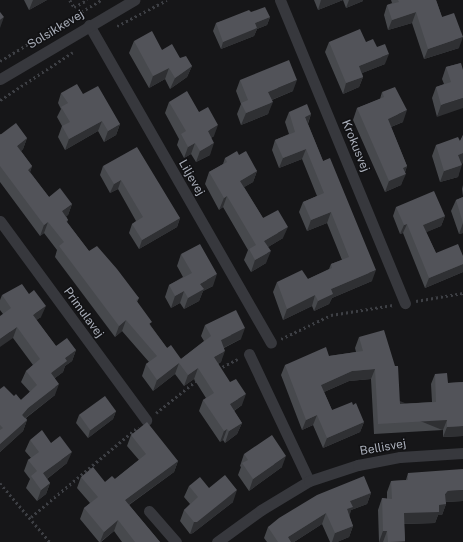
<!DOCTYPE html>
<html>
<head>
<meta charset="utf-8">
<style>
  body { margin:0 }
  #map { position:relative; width:463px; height:542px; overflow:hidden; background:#161618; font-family:"Public Sans",sans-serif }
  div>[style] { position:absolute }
  .path>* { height:2.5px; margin-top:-1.25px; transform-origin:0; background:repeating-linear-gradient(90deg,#3d3f44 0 2px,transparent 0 5px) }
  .street>* { height:11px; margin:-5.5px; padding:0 5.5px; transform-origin:5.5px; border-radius:5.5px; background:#37383d }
  .wall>* { inset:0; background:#47494d }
  .shaded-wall>* { inset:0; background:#2f3033; transform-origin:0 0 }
  .building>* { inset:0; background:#525359; transform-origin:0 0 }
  span { translate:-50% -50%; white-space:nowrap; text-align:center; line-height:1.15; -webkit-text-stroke:3px #111113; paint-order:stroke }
  .street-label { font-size:12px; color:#a8adb8 }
</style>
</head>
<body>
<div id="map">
  <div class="path">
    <div style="left:70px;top:0;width:8px;rotate:60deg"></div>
    <div style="left:74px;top:7px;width:15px;rotate:-28deg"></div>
    <div style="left:117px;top:26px;width:56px;rotate:-27.5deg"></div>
    <div style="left:0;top:61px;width:118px;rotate:-31.1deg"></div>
    <div style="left:0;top:100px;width:87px;rotate:-33.3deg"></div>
    <div style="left:416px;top:301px;width:48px;rotate:-9.7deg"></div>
    <div style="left:281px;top:339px;width:55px;rotate:-25.6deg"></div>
    <div style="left:331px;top:315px;width:63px;rotate:-9.2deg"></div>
    <div style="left:218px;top:369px;width:22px;rotate:-27deg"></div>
    <div style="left:156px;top:413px;width:53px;rotate:-38.8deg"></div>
    <div style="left:0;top:483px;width:77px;rotate:49.7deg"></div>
    <div style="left:31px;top:517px;width:140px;rotate:-40.1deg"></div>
  </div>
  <div class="street">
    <div style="left:280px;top:0;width:328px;rotate:67.6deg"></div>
    <div style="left:89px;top:25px;width:366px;rotate:60.2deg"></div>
    <div style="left:0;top:79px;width:156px;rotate:-30.5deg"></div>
    <div style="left:0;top:221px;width:247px;rotate:53.7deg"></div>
    <div style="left:249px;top:354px;width:140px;rotate:64.7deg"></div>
    <div style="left:149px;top:511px;width:41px;rotate:48.9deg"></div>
    <div style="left:217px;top:542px;width:54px;rotate:-36deg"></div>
    <div style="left:261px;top:510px;width:56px;rotate:-31.1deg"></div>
    <div style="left:309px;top:481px;width:52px;rotate:-18.1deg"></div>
    <div style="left:358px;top:465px;width:43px;rotate:-10.8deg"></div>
    <div style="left:400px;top:457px;width:63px;rotate:-3.6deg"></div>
  </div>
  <div class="wall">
    <div style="clip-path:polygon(24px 0,47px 0,29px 10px)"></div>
    <div style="clip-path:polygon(314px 0,343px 0,318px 10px)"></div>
    <div style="clip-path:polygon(343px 0,363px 0,363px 1px,346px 8px)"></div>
    <div style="clip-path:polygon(391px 0,436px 0,442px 17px,459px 48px,424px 59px,412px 23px,388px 30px,384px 15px,387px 5px,392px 3px)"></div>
    <div style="clip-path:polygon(251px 12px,270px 17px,267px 25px,257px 29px,254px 36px,221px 49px,213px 31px,216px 23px)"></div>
    <div style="clip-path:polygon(134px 41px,162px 50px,180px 58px,192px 66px,187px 77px,170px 89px,165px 79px,149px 88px,129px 53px)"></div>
    <div style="clip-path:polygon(329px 42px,366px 42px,377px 47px,385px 64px,362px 73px,363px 77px,359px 87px,343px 94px,325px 52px)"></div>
    <div style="clip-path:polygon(461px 63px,437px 117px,432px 98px,436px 87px,444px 84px,442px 79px,446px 67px)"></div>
    <div style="clip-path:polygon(240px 80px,293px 91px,272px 100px,268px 114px,241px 125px,237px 114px,241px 104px,236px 91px)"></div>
    <div style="clip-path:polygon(382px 92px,403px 122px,391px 127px,407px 166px,401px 185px,385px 192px,353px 120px,357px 108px,380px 99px)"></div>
    <div style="clip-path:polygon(61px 93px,83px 94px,120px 124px,116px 135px,104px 142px,98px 131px,65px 150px,58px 137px,62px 126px,57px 117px,61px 109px,58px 103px)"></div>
    <div style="clip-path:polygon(169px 102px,199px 112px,214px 136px,211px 138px,210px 155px,196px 162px,191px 154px,184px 158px,177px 145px,179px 139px,165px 113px)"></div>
    <div style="clip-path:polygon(289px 112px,311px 114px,308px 124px,372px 281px,332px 298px,329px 304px,314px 311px,312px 306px,283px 320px,273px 292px,277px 282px,308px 279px,329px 269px,331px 264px,342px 260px,327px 223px,307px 231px,299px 212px,303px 202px,317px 196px,302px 159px,279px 168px,272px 150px,275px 140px,289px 134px,285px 122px)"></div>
    <div style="clip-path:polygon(0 134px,27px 138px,23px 149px,21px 151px,32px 166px,30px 172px,49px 197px,72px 204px,68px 215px,66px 216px,68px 220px,67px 222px,89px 251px,139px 298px,137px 302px,151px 326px,167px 348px,181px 359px,204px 341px,201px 336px,205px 325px,241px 339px,224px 348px,221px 362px,218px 364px,242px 405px,234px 411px,242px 423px,237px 434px,225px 443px,223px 440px,220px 442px,199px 411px,203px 400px,206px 398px,194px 379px,184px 386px,175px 374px,153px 391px,142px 376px,146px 364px,149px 362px,122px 331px,115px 337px,55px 257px,57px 250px,44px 233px,40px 236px,0 182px)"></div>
    <div style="clip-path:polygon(463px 135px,463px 163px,461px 164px,458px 177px,440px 182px,432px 156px,436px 145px,460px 141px)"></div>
    <div style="clip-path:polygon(239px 155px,257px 171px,253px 182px,244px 187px,263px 218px,283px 238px,268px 247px,266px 263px,251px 272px,244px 260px,248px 250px,223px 207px,219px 210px,205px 184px,209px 172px,223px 164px,225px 158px)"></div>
    <div style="clip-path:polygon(103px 166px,180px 218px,177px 227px,139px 249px,129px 233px,132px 224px,136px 221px,118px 189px,110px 193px,100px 175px)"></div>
    <div style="clip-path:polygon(463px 185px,463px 196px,462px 189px)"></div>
    <div style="clip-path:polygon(463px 197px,463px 233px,459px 234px,451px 211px,456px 200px)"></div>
    <div style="clip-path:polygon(396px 207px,445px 216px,441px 226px,426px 232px,436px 253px,463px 256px,463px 272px,425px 288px,403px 233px,400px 234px,393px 216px)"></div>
    <div style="clip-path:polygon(181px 254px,213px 286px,203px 291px,199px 301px,184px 309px,180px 303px,171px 308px,165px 297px,169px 285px,183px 277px,177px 266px)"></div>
    <div style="clip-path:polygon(2px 295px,41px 317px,36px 320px,56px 346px,76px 350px,72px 361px,65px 366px,63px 372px,55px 378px,55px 395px,26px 418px,27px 420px,23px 431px,0 452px,0 389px,21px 400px,30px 392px,21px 382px,26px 371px,33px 365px,13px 338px,3px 314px,0 310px,0 300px)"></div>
    <div style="clip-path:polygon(359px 337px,400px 404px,432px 402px,431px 384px,435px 374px,448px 383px,463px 382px,463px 436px,443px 437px,443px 430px,374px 434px,371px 379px,349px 381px,324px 392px,332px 410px,364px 422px,360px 432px,323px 448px,313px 425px,302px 430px,281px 375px,285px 365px,329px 356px,356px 352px,355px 348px)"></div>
    <div style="clip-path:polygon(116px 411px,113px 419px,88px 438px,76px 423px,79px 415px)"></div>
    <div style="clip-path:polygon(131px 435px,178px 461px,174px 472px,129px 505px,160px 542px,122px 542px,114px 531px,101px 542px,99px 542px,80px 519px,84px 508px,90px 503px,77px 488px,81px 477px,105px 482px,115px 479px,139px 460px,127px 446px)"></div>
    <div style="clip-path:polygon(30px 440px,67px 463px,47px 479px,50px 483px,46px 494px,37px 501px,26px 488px,30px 479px,24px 471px,28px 460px,31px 458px,25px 451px)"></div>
    <div style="clip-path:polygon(244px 454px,282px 467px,249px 491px,238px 475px,241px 467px,240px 466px)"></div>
    <div style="clip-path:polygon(408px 473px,463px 501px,446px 502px,446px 504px,442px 515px,438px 515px,435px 523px,404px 524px,405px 541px,405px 542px,379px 542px,378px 510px,382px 498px,387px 499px,387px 492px,391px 481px,406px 480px)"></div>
    <div style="clip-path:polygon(189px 486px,209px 488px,233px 502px,193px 533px,190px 534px,180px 521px,184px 510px,190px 504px,184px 497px)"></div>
    <div style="clip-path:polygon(371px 493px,367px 504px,351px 510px,349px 516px,353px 526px,349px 537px,337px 542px,330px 542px,322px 524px,294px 542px,267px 542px,264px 538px,268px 527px)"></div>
  </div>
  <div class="shaded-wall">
    <div style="clip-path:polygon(33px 0,47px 0,29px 10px)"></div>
    <div style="clip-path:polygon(321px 0,343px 0,318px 10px)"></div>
    <div style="clip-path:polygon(349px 0,363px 0,363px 1px,346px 8px)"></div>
    <div style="clip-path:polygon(416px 12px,412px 23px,388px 30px,392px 20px)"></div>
    <div style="clip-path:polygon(4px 17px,0 28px,0 20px)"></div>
    <div style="clip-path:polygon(270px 17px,267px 25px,257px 29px,254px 36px,221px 49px,223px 42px,255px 23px)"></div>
    <div style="clip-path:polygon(463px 37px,459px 48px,424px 59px,428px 49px)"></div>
    <div style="clip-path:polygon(389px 54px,385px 64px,355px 76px,359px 66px)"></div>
    <div style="clip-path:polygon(192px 66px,187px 77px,170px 89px,175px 78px)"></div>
    <div style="clip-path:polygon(169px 68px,165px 79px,149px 88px,153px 76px)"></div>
    <div style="clip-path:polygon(363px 77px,359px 87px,343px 94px,346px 83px)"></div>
    <div style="clip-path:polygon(297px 80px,293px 91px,264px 103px,268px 92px)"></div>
    <div style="clip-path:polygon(463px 98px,463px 108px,437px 117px,441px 105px)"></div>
    <div style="clip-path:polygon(273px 102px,268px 114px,241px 125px,246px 113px)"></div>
    <div style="clip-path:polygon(407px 110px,403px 122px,383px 130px,388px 119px)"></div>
    <div style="clip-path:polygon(311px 114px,307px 125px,305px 117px)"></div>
    <div style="clip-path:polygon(102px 121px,98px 131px,65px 150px,69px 139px)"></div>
    <div style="clip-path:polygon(120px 124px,116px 135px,104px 142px,108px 131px)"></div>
    <div style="clip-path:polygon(218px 125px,214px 136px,204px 142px,208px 131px)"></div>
    <div style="clip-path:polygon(27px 138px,23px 149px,13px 157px,17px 146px)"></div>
    <div style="clip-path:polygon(195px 143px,191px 154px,184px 158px,188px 147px)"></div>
    <div style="clip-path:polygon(214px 143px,210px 155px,196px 162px,200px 151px)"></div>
    <div style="clip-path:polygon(306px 149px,302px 159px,279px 168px,283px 158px)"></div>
    <div style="clip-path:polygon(463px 153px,463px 163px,454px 166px,458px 155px)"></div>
    <div style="clip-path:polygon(462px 165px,458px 177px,440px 182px,444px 171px)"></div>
    <div style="clip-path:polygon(32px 166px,28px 178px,28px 170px)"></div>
    <div style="clip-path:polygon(407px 166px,404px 175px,406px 174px,401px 185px,385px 192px,389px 181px,403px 168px)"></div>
    <div style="clip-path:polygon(257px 171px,253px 182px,236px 192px,240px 181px)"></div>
    <div style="clip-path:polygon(121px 180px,118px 189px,110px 193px,114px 184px)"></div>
    <div style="clip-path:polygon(227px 196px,223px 207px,219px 210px,224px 198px)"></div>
    <div style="clip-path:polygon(72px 204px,68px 215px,58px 222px,62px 211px)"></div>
    <div style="clip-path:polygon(331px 212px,327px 223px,307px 231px,311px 220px)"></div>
    <div style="clip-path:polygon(445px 216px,441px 226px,420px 235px,423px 225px)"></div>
    <div style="clip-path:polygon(180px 218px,177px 227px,139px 249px,142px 240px)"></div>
    <div style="clip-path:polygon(48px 222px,44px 233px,40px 236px,44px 225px)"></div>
    <div style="clip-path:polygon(463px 223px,463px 233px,459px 234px)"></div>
    <div style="clip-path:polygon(407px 224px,403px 233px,400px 234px,404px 225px)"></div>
    <div style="clip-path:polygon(288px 227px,283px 238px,260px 252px,264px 241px)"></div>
    <div style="clip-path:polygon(271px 251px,266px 263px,251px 272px,255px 260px)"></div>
    <div style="clip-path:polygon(463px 264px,463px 272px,425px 288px,429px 278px)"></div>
    <div style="clip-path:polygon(376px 270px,372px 281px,332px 298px,329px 304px,314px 311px,318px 301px,331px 289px)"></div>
    <div style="clip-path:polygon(217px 274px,213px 286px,203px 291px,199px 301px,184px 309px,188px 298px,200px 284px)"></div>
    <div style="clip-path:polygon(184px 291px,180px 303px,171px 308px,175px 296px)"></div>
    <div style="clip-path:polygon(315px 295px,312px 306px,283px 320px,287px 309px)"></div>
    <div style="clip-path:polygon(46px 306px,41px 317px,28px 326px,33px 315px)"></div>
    <div style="clip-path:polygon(126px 320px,122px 331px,115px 337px,119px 326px)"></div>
    <div style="clip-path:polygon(17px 327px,13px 338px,0 347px,0 339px)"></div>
    <div style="clip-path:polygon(245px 328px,241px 339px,217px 351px,221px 340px)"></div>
    <div style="clip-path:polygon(76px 350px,72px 361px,65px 366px,63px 372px,47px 384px,51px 373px,65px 358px)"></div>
    <div style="clip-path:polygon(225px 351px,221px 362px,210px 368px,214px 357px)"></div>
    <div style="clip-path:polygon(179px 363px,175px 374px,153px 391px,157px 380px)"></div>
    <div style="clip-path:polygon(198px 368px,194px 379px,184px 386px,188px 375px)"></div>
    <div style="clip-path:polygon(375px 369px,371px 379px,349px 381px,317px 395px,321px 385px,352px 371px)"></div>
    <div style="clip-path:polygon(59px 384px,55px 395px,24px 419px,22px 415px,28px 408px)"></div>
    <div style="clip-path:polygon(246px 394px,242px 405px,226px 416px,230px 404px)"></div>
    <div style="clip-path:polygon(116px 411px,113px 419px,88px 438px,90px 430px)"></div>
    <div style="clip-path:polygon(317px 415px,313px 425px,302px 430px,306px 420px)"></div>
    <div style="clip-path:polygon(27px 420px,23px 431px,0 452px,0 444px)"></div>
    <div style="left:447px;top:420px;width:11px;height:69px;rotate:112deg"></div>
    <div style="clip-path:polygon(364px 422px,360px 432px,323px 448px,327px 438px)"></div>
    <div style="clip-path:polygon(242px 423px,237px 434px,225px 443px,229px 431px)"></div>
    <div style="clip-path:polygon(463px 426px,463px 436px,443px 437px,447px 427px)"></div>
    <div style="clip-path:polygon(227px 429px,223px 440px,220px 442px,224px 431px)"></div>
    <div style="clip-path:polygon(72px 452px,67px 463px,39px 485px,43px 473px)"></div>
    <div style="clip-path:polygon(286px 456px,282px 467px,249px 491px,253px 479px)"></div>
    <div style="clip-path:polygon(178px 461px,174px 472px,120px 511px,125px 500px)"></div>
    <div style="clip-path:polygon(50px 483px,46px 494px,37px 501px,41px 490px)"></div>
    <div style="clip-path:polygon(237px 490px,233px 502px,193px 533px,190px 534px,194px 522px)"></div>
    <div style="clip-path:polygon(463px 490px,463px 501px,444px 502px,446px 504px,442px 515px,438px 515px,435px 523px,400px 524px,404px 513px,439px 505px,445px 494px,448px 491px)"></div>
    <div style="clip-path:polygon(371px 493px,367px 504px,351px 510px,349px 518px,347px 509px,350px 501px)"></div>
    <div style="clip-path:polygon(326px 513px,322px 524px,294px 542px,286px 542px,288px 537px)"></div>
    <div style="clip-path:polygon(118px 520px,114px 531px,100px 542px,104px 532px)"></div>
    <div style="clip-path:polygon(353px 526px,349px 537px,337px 542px,332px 542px,335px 533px)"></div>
    <div style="clip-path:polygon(383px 531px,387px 531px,383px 542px,379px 542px)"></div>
    <div style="clip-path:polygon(405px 541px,405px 542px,388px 542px)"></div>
  </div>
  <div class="building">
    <div style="clip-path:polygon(398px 0,436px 0,442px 17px,454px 13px,463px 37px,428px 49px,416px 12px,392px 20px,387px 5px,399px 2px)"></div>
    <div style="clip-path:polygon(265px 7px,270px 17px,255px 23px,257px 28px,223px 42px,216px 23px,249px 10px,251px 12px)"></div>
    <div style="clip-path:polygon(0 12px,4px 17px,0 20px)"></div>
    <div style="clip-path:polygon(360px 29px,366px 42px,373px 39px,377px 47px,385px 44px,389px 54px,359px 66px,363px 77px,346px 83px,329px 42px)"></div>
    <div style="clip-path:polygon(152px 31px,162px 50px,172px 44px,180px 58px,186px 56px,192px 66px,175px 78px,169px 68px,153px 76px,134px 41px)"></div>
    <div style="clip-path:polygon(289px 60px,297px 80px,268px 92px,273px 102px,246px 113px,241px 103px,248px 100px,240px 80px)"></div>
    <div style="clip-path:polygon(461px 63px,463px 70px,463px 98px,441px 105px,436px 87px,451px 82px,446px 67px)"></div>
    <div style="clip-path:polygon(77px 84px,83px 94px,98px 86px,120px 124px,108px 131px,102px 121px,69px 139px,62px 126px,70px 122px,61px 107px,68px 103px,61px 93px)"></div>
    <div style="clip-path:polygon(395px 87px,407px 110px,388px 119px,407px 166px,403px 168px,406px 174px,389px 181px,357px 108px,384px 97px,382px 92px)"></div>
    <div style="clip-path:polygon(187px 91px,199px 112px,208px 107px,218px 125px,208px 131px,214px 143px,200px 151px,195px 143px,188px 147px,181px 134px,186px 131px,169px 102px)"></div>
    <div style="clip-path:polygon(307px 104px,311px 114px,305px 117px,323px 161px,330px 158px,376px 270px,331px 289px,333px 294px,318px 301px,315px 295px,287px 309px,277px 282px,302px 270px,308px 279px,332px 268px,331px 264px,349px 257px,331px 212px,311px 220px,303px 202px,324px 193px,306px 149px,283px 158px,275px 140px,295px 132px,289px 112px)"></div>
    <div style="clip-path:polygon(16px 123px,27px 138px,17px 146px,32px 166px,28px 170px,49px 197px,60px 188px,72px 204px,62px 211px,68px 220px,66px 221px,89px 251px,97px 246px,117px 269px,139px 298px,136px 300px,152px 322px,149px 324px,167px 348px,171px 345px,181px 359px,211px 336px,205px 325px,236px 310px,245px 328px,221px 340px,225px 351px,214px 357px,230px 382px,236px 379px,246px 394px,230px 404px,242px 423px,229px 431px,227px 429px,224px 431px,203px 400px,214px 393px,198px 368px,188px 375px,179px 363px,157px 380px,146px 364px,157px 356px,126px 320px,119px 326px,59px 246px,64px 242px,48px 222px,44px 225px,0 166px,0 134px,0 135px)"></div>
    <div style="clip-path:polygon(463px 135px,463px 153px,458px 155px,462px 165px,444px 171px,436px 145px,458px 137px,460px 141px)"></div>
    <div style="clip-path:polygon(137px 147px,180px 218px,142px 240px,132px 224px,143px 217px,121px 180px,114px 184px,103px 166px)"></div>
    <div style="clip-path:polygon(237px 151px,239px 155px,246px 151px,257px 171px,240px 181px,263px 218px,278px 210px,288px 227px,264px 241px,271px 251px,255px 260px,249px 249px,256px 245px,227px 196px,224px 198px,209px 172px,227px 162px,225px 158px)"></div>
    <div style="clip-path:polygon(434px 191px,445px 216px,423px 225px,436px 253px,458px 244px,463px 256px,463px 264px,429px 278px,407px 224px,404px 225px,396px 207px)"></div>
    <div style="clip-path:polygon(463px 197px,463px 223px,456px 200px)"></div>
    <div style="clip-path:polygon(200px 244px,217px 274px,200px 284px,204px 289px,188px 298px,184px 291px,175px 296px,169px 285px,192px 273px,181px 254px)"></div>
    <div style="clip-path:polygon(22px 284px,29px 294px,34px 290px,46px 306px,33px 315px,56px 346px,67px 338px,76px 350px,65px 358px,67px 361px,51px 373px,59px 384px,28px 408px,22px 415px,27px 420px,0 444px,0 430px,3px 428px,0 425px,0 389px,4px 386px,14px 396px,16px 394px,21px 400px,37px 385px,26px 371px,40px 359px,17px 327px,0 339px,0 316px,11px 308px,2px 295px)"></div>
    <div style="clip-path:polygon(384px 330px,395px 366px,398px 366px,400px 404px,436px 402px,435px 374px,447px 373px,448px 383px,463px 382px,463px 426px,447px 427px,447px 420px,378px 424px,375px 369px,352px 371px,321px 385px,332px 410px,352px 402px,353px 405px,356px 403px,364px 422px,327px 438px,317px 415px,306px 420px,285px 365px,326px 347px,329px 356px,363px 351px,359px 337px)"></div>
    <div style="left:105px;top:396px;width:19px;height:32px;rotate:54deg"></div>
    <div style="clip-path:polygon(147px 422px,178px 461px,125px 500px,160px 542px,135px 542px,118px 520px,104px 532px,84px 508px,98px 497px,81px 477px,93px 467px,105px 482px,112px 476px,115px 479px,146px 454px,131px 435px)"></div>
    <div style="clip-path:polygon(42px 430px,51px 443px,60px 436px,72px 452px,43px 473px,50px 483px,41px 490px,31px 476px,37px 471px,28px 460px,39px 452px,30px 440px)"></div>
    <div style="clip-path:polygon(272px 435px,286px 456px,253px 479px,242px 463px,248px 460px,244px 454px)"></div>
    <div style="clip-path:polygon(463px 469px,463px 490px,448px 491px,445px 494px,446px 504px,439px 505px,439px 512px,404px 513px,405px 541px,388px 542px,387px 531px,383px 531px,382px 498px,392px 499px,391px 481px,408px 480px,408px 473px)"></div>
    <div style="clip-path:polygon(225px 475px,237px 490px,197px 522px,194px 522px,184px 510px,198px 497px,189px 486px,200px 477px,209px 488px)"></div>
    <div style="clip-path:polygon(364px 476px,371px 493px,350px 501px,353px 507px,347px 509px,353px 526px,335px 533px,326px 513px,288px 537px,291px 542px,278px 542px,268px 527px,279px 518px,317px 495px)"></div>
  </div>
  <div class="street-label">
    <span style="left:56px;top:30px;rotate:-31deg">Solsikkevej</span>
    <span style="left:355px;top:146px;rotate:68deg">Krokusvej</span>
    <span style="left:191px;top:178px;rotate:60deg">Liljevej</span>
    <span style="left:83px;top:313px;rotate:54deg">Primulavej</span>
    <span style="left:383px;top:448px;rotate:-10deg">Bellisvej</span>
  </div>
</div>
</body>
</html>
